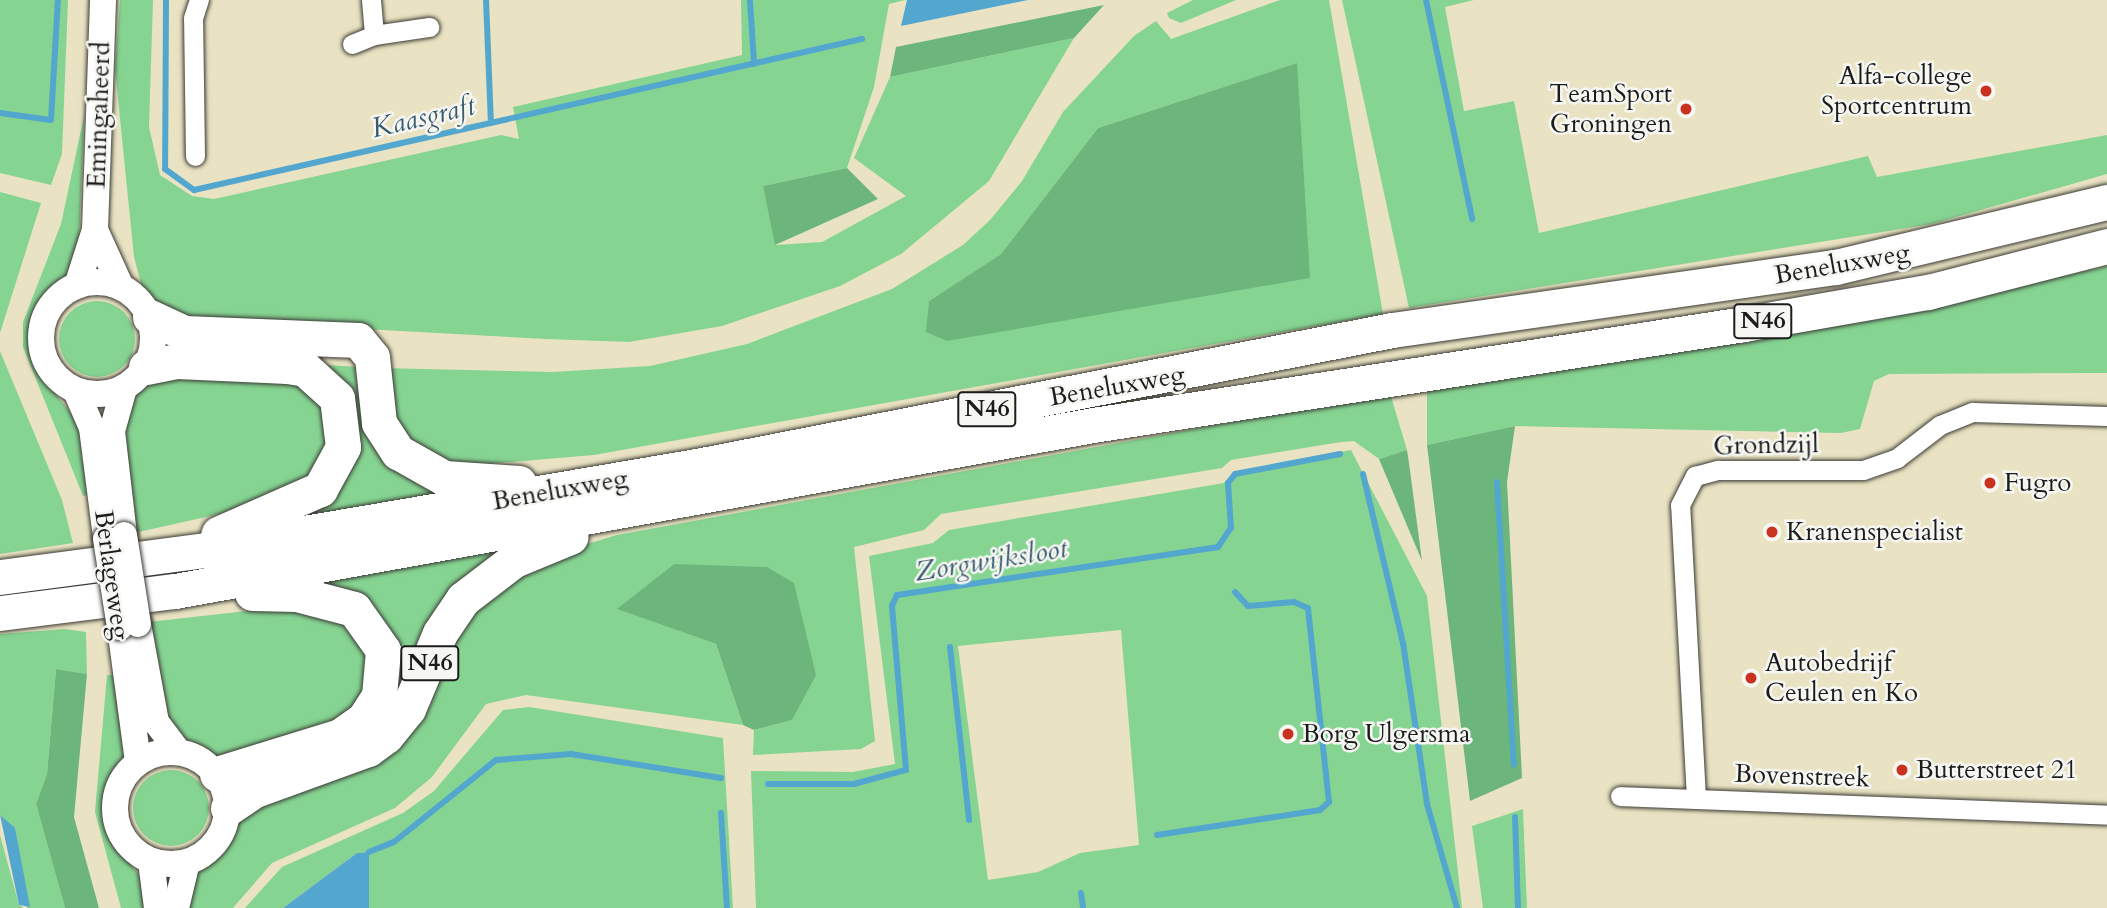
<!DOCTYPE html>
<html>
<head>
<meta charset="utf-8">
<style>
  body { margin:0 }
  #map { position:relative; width:2107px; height:908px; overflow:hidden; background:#eae3c3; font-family:Cardo,serif }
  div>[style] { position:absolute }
  .green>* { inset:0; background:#86d492 }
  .round { border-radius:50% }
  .forest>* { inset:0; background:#6cb67c }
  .water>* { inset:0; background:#53a7cf }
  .stream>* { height:6px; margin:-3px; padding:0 3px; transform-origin:3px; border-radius:3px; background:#53a7cf }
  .roads { filter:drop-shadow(0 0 2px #3b3a35) drop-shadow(0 0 2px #3b3a35) }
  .street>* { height:19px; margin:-9.5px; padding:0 9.5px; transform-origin:9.5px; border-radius:9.5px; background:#fff }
  .secondary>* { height:26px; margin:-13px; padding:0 13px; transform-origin:13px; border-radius:13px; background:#fff }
  .secondary>.ring { margin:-13px; padding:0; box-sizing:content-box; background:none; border:26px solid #fff; border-radius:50% }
  .highway>* { height:35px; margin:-17.5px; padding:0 17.5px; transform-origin:17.5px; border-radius:17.5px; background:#fff }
  .bridges { filter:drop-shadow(0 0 2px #3b3a35) drop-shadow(0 0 2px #3b3a35) }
  .secondary-bridge>* { height:26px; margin:-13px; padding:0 13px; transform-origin:13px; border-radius:13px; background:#fff }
  .dots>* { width:19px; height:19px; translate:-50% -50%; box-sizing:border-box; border:4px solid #f6f6f2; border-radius:50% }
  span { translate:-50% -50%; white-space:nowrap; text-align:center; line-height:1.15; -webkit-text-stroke:5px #f6f6f2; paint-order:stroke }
  .shield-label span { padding:2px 5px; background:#f6f6f2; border:2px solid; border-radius:5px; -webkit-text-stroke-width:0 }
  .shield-label { font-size:24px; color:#1c1c1c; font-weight:700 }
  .poi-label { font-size:26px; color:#1c1c1c }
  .right { translate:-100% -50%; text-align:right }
  .left { translate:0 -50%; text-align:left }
  .street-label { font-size:26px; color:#1c1c1c }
  .water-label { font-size:28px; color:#355b6d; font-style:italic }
</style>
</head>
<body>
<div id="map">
  <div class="green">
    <div style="clip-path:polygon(0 0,68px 0,62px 154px,51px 185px,0 173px)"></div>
    <div style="clip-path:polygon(120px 0,153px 0,149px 127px,160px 175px,192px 196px,214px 199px,501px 135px,519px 139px,513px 107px,742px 55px,741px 0,905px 0,889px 4px,874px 87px,847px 168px,763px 186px,776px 245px,822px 242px,906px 196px,854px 158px,890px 77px,1074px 38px,989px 181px,901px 254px,840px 286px,722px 326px,629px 342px,546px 339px,179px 319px,160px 308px,143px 291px,134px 257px,115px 69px)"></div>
    <div style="clip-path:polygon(1193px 0,1236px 0,1181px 23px,1169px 18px,1167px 13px)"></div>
    <div style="clip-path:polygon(evenodd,1280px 0,1329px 0,1383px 314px,594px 455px,451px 467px,394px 431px,381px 368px,552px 372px,650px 366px,747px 344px,892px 289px,963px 245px,990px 220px,1022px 181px,1063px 112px,1134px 36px,1156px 21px,1171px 39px,1280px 0,1297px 63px,955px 339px,947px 341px,929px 301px,1001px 254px,1098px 128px,1297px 63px)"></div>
    <div style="clip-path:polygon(1342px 0,1474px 0,1445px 7px,1464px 111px,1514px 101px,1539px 233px,1868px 156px,1877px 177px,2107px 135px,2107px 174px,1932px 224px,1409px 308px)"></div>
    <div style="clip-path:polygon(84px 116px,79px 243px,69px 275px,45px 297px,30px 326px,39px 374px,80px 424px,92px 494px,83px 496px,23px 347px,23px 322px,61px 224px)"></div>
    <div style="clip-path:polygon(0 192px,41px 203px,0 333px)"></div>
    <div style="clip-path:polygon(2107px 266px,2107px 373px,1889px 374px,1874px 381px,1860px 429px,1841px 433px,1515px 426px,1427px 445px,1427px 387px,1867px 321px)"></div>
    <div class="round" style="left:59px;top:301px;width:76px;height:76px"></div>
    <div style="clip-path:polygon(0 351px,62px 500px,73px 543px,0 554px)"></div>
    <div style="clip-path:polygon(312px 364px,358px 367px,368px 422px,460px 491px,255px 526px,340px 479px)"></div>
    <div style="clip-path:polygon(162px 373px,304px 380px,333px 419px,318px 473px,251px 507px,134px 533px,120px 436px,129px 399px)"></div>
    <div style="clip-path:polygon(1390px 393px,1407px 450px,1379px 459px,1354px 441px,1341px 442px,1231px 460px,1222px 468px,941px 514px,924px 530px,854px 547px,875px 741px,861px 749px,753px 755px,754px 730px,792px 720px,674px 564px,618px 609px,716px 644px,743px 725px,526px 695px,486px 704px,432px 777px,395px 808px,272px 863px,233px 908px,185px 908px,195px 876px,214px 860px,238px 814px,362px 760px,481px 595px,534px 560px,617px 535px)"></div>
    <div style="clip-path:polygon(evenodd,1351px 450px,1427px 596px,1462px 908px,756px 908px,751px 771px,853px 772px,895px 764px,869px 556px,933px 543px,949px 530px,1224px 483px,1234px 472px,1351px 450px,1121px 630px,1139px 845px,1080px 853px,1038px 872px,988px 880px,958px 646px,1121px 630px)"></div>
    <div style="clip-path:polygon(519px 545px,399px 705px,386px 639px,289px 586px)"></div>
    <div style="clip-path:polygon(291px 606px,323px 609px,364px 640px,373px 680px,337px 726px,217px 759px,179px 738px,164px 720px,148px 622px)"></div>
    <div style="clip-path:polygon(65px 629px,86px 632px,87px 674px,56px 669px,47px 774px,36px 804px,65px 908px,27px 908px,15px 829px,0 815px,0 634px)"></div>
    <div style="clip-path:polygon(107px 675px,115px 675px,124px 756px,103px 810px,111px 838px,148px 887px,150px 908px,121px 908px,95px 812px)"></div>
    <div style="clip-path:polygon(529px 707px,723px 738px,733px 908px,369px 908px,368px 852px,357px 853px,283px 908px,245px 908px,282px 867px,403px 813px,434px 791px,503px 710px)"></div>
    <div class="round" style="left:133px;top:770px;width:76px;height:76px"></div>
    <div style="clip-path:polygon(1523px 809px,1527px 908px,1483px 908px,1472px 826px)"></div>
    <div style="clip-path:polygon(0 835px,19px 905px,24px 908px,0 908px)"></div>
  </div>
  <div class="forest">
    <div style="clip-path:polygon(1104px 5px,1074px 38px,890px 77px,896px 47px)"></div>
    <div style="clip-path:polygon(1297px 63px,1310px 278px,947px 341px,926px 332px,929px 301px,1001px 254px,1098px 128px)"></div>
    <div style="clip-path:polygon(847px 168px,878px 199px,775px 245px,763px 186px)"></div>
    <div style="clip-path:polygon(1515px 426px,1507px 482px,1522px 778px,1470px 801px,1427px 445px)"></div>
    <div style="clip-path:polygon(1407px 450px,1409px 463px,1422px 561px,1379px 459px)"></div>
    <div style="clip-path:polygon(674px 564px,767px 567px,794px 583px,816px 675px,792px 720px,754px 730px,743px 725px,716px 644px,617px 609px)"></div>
    <div style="clip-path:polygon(56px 669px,87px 674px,74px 817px,99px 908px,65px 908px,36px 804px,47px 774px)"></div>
  </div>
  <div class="water">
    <div style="clip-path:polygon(907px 0,1028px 0,901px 26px)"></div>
    <div style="clip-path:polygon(0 815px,15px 828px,30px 907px,19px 905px)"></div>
    <div style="clip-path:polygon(369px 852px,369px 908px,283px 908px,357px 853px)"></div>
  </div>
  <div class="stream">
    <div style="left:166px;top:0;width:169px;rotate:90.3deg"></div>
    <div style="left:165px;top:169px;width:36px;rotate:36deg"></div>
    <div style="left:194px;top:190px;width:685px;rotate:-12.74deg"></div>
    <div style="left:486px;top:0;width:123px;rotate:87.7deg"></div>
    <div style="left:750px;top:0;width:64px;rotate:86.4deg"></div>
    <div style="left:1426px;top:0;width:224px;rotate:78.1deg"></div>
    <div style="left:0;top:113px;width:51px;rotate:7.8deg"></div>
    <div style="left:51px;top:120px;width:120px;rotate:-86.7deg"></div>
    <div style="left:1363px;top:474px;width:174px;rotate:76.7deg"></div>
    <div style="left:1403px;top:643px;width:163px;rotate:81.5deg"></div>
    <div style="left:1427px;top:804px;width:108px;rotate:73.9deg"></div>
    <div style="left:1497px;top:482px;width:283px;rotate:86.6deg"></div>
    <div style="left:950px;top:647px;width:174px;rotate:83.7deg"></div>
    <div style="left:768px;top:784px;width:86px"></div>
    <div style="left:854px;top:784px;width:54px;rotate:-15.1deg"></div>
    <div style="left:906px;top:770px;width:165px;rotate:-94.9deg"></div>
    <div style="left:892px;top:606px;width:12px;rotate:-66deg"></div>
    <div style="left:897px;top:595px;width:325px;rotate:-8.5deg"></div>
    <div style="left:1218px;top:547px;width:23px;rotate:-56deg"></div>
    <div style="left:1231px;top:528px;width:45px;rotate:-93.8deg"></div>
    <div style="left:1228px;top:483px;width:11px;rotate:-52deg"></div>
    <div style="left:1235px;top:474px;width:107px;rotate:-10.8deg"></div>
    <div style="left:721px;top:813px;width:95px;rotate:86.4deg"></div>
    <div style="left:1515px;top:817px;width:91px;rotate:88.1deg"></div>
    <div style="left:1157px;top:835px;width:165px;rotate:-8.7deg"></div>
    <div style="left:1320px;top:810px;width:12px;rotate:-42deg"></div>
    <div style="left:1329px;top:802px;width:195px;rotate:-96.2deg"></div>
    <div style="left:1308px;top:608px;width:15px;rotate:-157deg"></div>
    <div style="left:1294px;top:602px;width:46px;rotate:175deg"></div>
    <div style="left:1248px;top:606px;width:19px;rotate:-133deg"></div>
    <div style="left:369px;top:852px;width:27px;rotate:-22deg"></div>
    <div style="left:394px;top:842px;width:131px;rotate:-38.8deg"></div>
    <div style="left:496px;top:760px;width:75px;rotate:-4.6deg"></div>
    <div style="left:571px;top:754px;width:152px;rotate:9.1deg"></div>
    <div style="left:1081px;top:893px;width:15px;rotate:82deg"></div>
  </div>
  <div class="roads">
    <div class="street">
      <div style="left:371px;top:0;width:35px;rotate:85deg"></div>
      <div style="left:374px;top:35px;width:56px;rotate:-8.3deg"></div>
      <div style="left:352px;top:44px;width:24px;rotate:-22deg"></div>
      <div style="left:195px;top:156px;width:138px;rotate:-90.8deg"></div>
      <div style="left:193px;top:18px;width:19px;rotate:-72deg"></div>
      <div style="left:1620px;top:796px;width:487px;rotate:2.2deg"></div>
      <div style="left:1696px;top:798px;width:293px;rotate:-93.1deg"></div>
      <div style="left:1680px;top:505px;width:33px;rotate:-63deg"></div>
      <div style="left:1695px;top:476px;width:24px;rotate:-15deg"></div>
      <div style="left:1718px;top:470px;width:145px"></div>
      <div style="left:1863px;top:470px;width:36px;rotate:-19deg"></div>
      <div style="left:1897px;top:458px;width:54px;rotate:-37.5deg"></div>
      <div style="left:1940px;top:425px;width:35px;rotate:-22deg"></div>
      <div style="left:1973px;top:412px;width:134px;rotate:1.7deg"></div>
    </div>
    <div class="secondary">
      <div style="left:95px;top:230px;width:63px;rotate:65.5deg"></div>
      <div class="ring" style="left:41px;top:282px;width:86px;height:86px"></div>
      <div style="left:77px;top:286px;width:59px;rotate:-72.2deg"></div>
      <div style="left:95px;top:230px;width:230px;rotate:-88deg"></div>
      <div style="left:76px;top:391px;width:40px;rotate:66.6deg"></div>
      <div style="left:92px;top:428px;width:111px;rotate:82.7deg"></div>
      <div style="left:124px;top:535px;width:105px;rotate:-96.6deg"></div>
      <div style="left:112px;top:431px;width:45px;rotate:-74.4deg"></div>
      <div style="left:138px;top:624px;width:100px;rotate:79.6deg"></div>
      <div style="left:156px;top:722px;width:36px;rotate:53deg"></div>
      <div style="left:120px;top:627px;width:136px;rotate:82.4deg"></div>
      <div class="ring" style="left:115px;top:752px;width:86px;height:86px"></div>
      <div style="left:151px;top:861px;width:47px;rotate:82.7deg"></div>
      <div style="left:176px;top:908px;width:47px;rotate:-76.6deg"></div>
    </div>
    <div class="highway">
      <div style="left:150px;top:317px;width:38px;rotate:25deg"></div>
      <div style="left:184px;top:333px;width:174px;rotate:2.3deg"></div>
      <div style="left:358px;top:340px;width:22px;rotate:51deg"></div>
      <div style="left:372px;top:357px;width:66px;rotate:83.9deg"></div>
      <div style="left:379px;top:423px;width:35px;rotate:57deg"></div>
      <div style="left:398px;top:452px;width:53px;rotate:29.5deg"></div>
      <div style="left:444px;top:478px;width:75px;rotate:3.8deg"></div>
      <div style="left:146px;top:367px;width:32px;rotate:-11deg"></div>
      <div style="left:177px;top:361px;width:110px;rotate:2.6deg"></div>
      <div style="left:287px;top:366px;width:18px;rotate:9deg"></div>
      <div style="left:305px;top:369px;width:43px;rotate:42.2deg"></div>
      <div style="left:337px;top:398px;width:49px;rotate:83deg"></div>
      <div style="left:343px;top:447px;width:48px;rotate:118.7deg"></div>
      <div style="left:320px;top:489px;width:111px;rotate:156.2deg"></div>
      <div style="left:0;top:577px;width:207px;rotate:-7.5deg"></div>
      <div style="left:205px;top:550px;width:494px;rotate:-9.7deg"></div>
      <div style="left:692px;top:467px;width:713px;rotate:-11.07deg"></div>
      <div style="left:1392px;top:330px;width:448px;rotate:-8.1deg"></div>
      <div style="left:1836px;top:267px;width:279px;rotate:-13.5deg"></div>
      <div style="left:0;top:613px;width:176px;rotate:-7.2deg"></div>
      <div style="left:175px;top:591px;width:933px;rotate:-10.25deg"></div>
      <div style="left:1093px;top:425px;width:659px;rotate:-8.82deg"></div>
      <div style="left:1744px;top:324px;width:187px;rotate:-9.9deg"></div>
      <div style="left:1928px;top:292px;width:185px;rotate:-14.4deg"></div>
      <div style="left:217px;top:774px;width:129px;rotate:-17.2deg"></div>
      <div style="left:340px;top:736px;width:29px;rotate:-35deg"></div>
      <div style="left:364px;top:719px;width:27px;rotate:-57deg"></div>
      <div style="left:379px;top:696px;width:46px;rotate:-85deg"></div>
      <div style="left:383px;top:650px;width:50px;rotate:-125.3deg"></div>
      <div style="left:354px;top:609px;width:59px;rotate:-165.3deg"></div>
      <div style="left:297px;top:594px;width:45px;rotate:-178.7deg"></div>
      <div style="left:228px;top:808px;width:32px;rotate:-34deg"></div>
      <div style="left:255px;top:790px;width:120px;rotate:-19.9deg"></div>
      <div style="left:368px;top:749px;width:22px;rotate:-36deg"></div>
      <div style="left:386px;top:736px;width:35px;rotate:-51deg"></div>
      <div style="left:408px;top:709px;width:82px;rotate:-67.2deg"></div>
      <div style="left:440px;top:633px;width:41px;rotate:-55.9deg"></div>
      <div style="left:463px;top:599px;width:64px;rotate:-37.4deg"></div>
      <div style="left:514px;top:560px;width:61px;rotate:-22.3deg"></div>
    </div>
  </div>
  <div class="bridges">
    <div class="secondary-bridge">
      <div style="left:124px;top:535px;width:90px;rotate:81.1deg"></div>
      <div style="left:106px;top:539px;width:89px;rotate:81deg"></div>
    </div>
  </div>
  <div class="dots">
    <div style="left:1986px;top:91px;background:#c8321e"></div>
    <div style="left:1686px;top:109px;background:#c8321e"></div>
    <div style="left:1990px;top:483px;background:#c8321e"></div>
    <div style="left:1772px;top:532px;background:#c8321e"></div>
    <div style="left:1751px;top:678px;background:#c8321e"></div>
    <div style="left:1288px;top:734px;background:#c8321e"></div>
    <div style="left:1902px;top:770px;background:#c8321e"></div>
  </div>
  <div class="shield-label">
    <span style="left:1763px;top:321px">N46</span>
    <span style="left:987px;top:409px">N46</span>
    <span style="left:430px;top:663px">N46</span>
  </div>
  <div class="poi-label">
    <span class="right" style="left:1972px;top:91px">Alfa-college<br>Sportcentrum</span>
    <span class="right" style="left:1672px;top:109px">TeamSport<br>Groningen</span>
    <span class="left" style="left:2004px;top:483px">Fugro</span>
    <span class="left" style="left:1786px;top:532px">Kranenspecialist</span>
    <span class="left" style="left:1765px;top:678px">Autobedrijf<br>Ceulen en Ko</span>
    <span class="left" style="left:1302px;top:734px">Borg Ulgersma</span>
    <span class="left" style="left:1916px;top:770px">Butterstreet 21</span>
  </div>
  <div class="street-label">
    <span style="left:99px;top:115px;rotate:-88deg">Emingaheerd</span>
    <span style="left:1842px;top:264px;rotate:-10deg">Beneluxweg</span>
    <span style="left:1117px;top:386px;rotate:-10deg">Beneluxweg</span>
    <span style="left:1766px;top:445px;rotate:-1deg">Grondzijl</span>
    <span style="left:560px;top:490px;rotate:-10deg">Beneluxweg</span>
    <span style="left:112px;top:575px;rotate:82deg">Berlageweg</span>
    <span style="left:1802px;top:776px;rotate:2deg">Bovenstreek</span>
  </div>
  <div class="water-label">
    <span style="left:423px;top:117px;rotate:-13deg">Kaasgraft</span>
    <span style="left:991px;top:560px;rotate:-9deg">Zorgwijksloot</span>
  </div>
</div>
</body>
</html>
